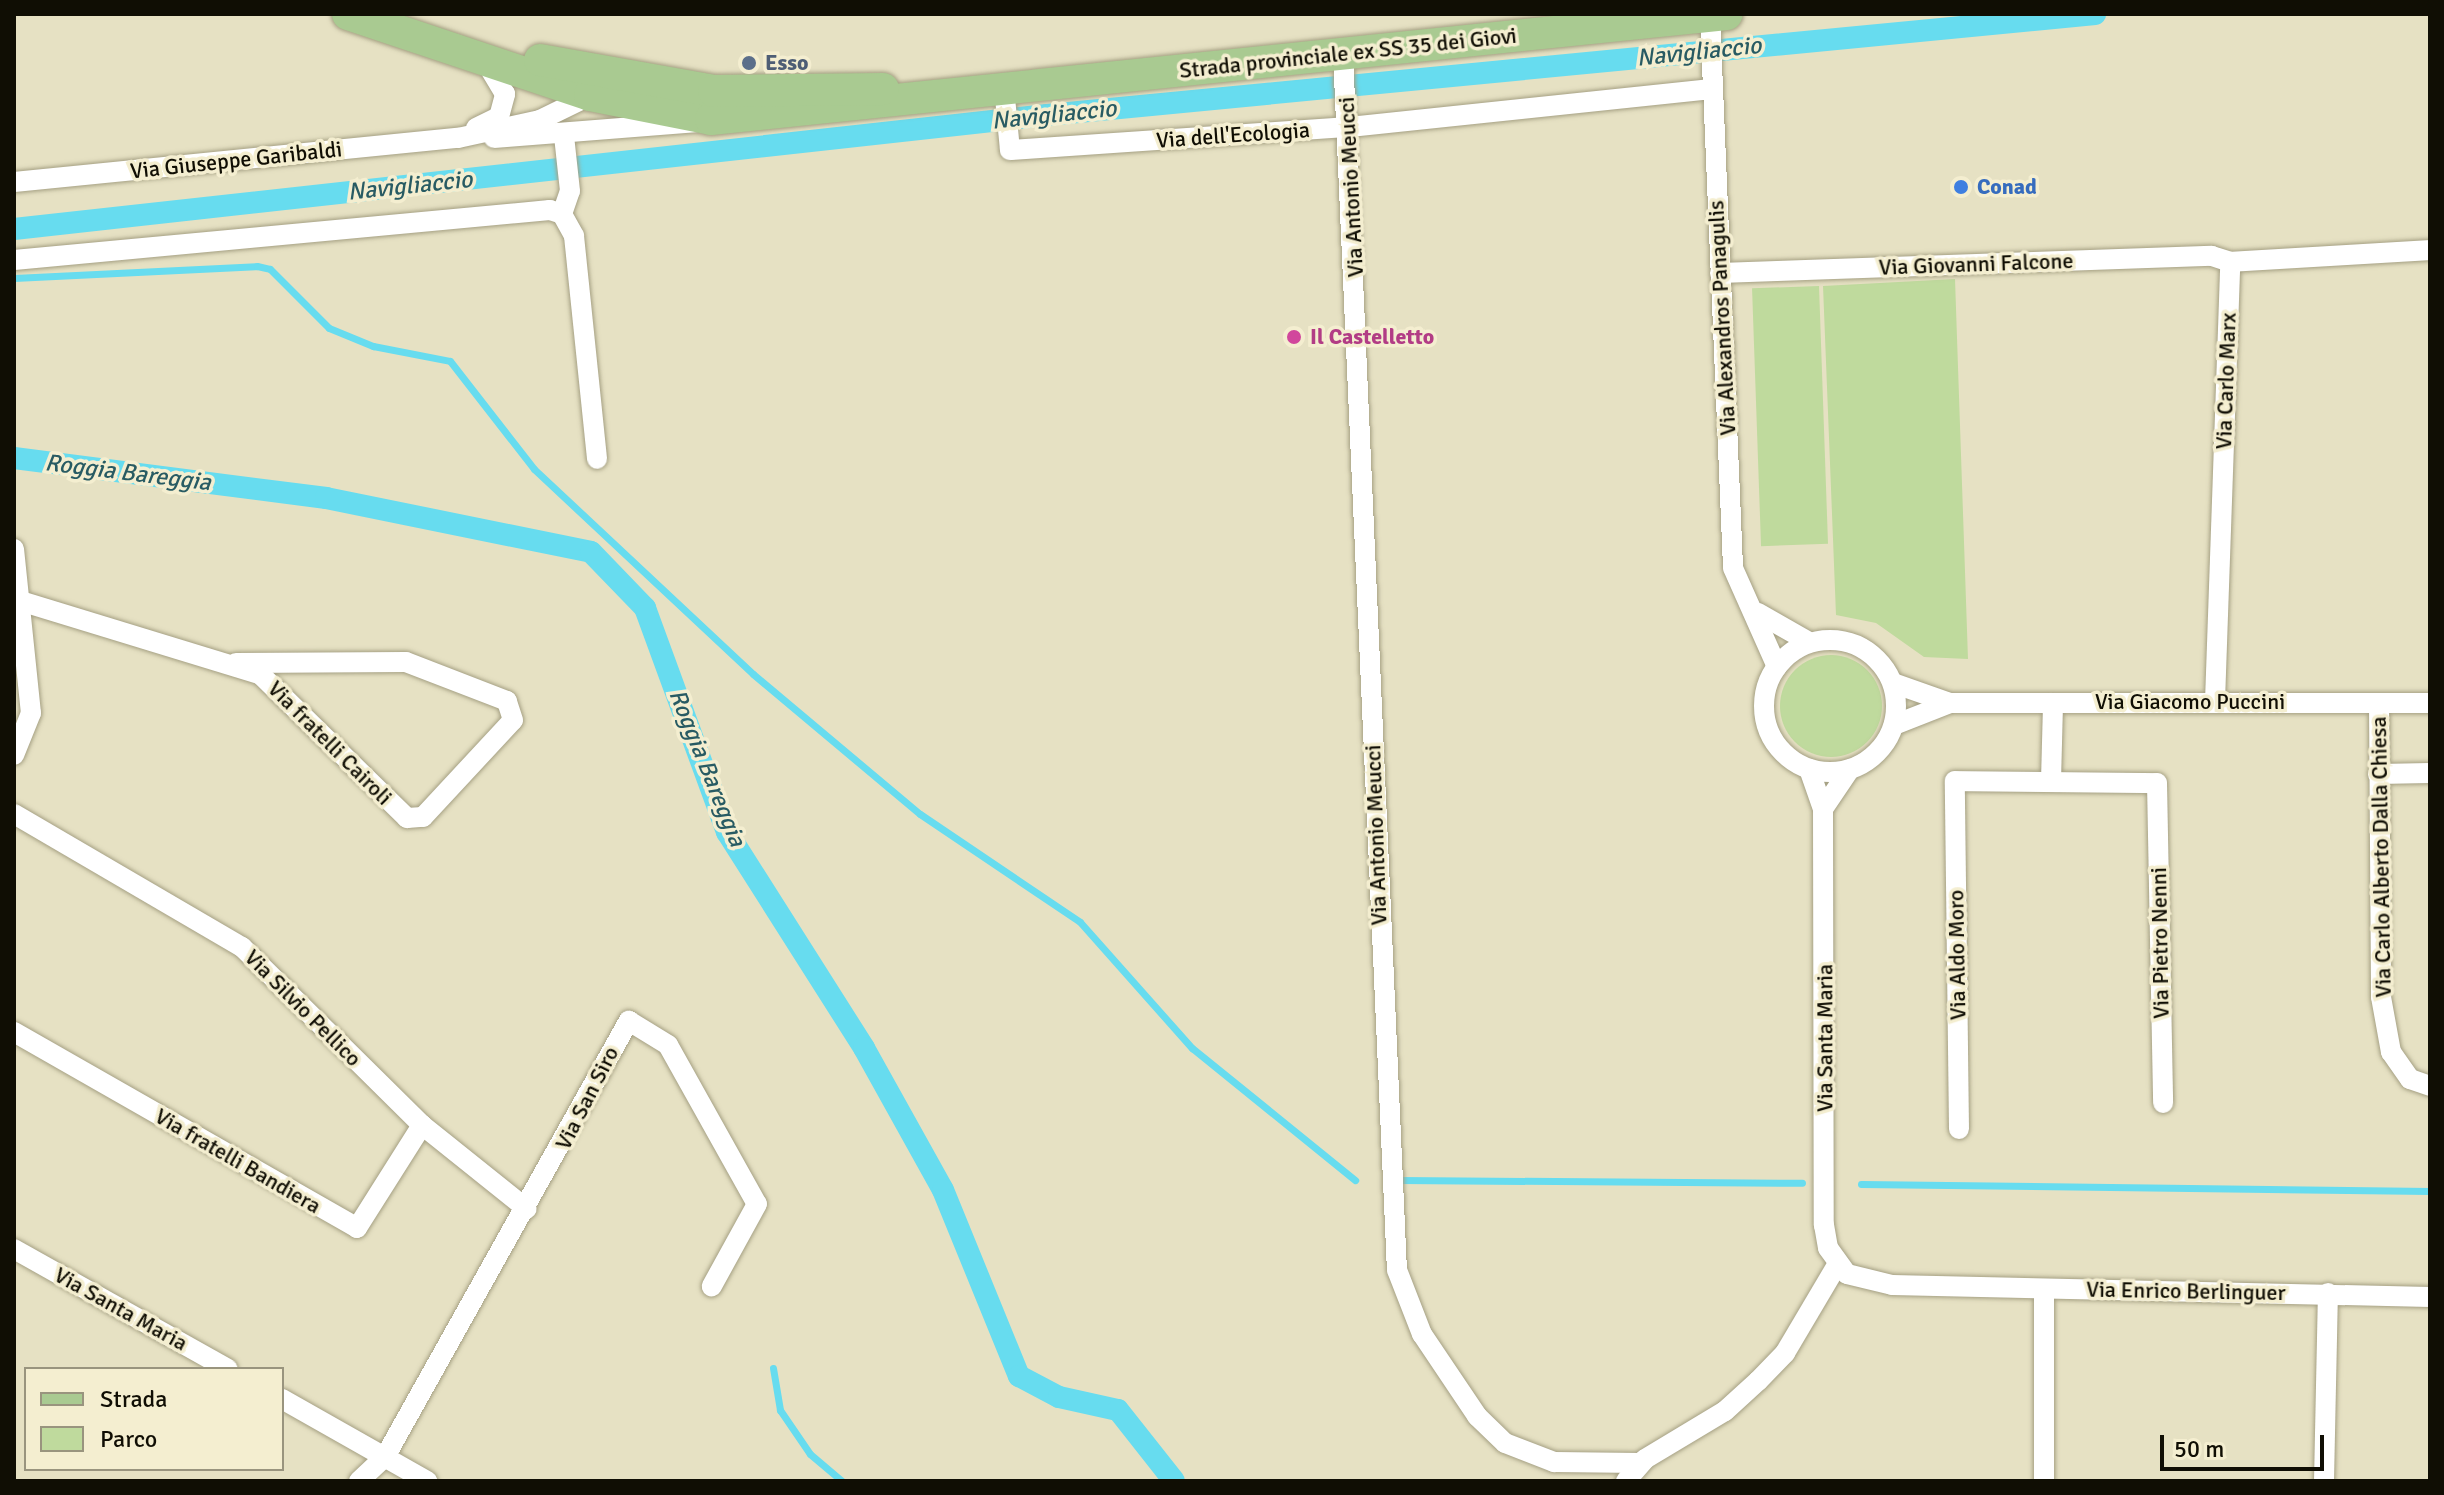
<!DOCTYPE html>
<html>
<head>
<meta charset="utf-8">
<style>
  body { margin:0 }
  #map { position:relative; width:2444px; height:1495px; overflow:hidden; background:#e6e1c3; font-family:Signika,sans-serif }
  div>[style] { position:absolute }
  .green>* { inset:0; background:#bfda9d; transform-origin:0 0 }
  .round { border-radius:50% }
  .stream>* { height:7px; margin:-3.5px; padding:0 3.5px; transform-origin:3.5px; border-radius:3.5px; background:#67dcef }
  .canal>* { height:22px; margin:-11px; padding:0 11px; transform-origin:11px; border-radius:11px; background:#67dcef }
  .roads { filter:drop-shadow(0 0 2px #a5a083) drop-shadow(0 0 2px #a5a083) }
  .street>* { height:20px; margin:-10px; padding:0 10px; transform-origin:10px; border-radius:10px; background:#fff }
  .street>.ring { margin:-10px; padding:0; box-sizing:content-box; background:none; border:20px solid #fff; border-radius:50% }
  .primary>* { height:32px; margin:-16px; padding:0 16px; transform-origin:16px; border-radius:16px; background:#a9ca91 }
  .dots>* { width:22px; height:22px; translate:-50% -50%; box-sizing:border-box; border:4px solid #f4eed0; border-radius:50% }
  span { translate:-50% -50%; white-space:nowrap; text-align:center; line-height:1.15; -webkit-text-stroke:7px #f4eed0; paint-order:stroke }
  .street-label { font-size:22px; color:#100e04 }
  .service-label { font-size:22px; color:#4e5e75; font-weight:700 }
  .left { translate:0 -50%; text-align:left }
  .shop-label { font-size:22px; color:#366cbe; font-weight:700 }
  .hotel-label { font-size:22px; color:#b23c85; font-weight:700 }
  .water-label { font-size:24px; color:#285b63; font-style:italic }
  .frame { position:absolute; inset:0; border:16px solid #100e04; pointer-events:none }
  .legend { position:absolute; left:24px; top:1367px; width:260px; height:104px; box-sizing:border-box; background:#f4eed0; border:2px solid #99947e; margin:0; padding:10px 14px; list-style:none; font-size:24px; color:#100e04 }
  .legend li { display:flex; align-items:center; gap:16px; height:40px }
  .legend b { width:40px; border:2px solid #99947e }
  .scale { position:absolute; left:2160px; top:1435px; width:164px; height:36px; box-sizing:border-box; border:4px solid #100e04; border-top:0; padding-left:10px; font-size:24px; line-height:28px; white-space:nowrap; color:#100e04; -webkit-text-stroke:6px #f4eed0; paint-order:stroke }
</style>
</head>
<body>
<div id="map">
  <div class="green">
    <div style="clip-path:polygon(1955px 279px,1968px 659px,1924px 657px,1876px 623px,1836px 615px,1823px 286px)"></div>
    <div style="left:1819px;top:286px;width:258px;height:67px;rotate:88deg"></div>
    <div class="round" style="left:1780px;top:655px;width:102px;height:102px"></div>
  </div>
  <div class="stream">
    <div style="left:14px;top:278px;width:243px;rotate:-2.8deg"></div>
    <div style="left:257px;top:266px;width:13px;rotate:13deg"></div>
    <div style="left:270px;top:269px;width:83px;rotate:45deg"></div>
    <div style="left:329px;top:328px;width:48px;rotate:22.2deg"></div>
    <div style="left:373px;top:346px;width:78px;rotate:11deg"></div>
    <div style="left:450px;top:361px;width:137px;rotate:52.1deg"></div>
    <div style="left:534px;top:469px;width:300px;rotate:43.1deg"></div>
    <div style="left:753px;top:674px;width:218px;rotate:40deg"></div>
    <div style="left:920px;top:814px;width:193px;rotate:34deg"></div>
    <div style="left:1080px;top:922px;width:169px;rotate:48.4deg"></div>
    <div style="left:1192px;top:1048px;width:210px;rotate:39deg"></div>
    <div style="left:1399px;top:1180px;width:403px;rotate:0.4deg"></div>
    <div style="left:1861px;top:1184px;width:569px;rotate:0.7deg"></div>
    <div style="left:773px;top:1368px;width:43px;rotate:80.5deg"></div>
    <div style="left:780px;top:1410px;width:53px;rotate:55.7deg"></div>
    <div style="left:810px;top:1454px;width:42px;rotate:40.2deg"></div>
  </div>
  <div class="canal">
    <div style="left:14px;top:229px;width:1039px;rotate:-6.3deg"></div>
    <div style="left:1047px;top:115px;width:1053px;rotate:-5.5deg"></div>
    <div style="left:14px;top:458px;width:315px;rotate:7.3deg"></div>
    <div style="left:326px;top:498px;width:270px;rotate:11.5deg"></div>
    <div style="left:591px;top:552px;width:78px;rotate:46deg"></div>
    <div style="left:645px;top:608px;width:239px;rotate:69.9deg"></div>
    <div style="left:727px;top:832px;width:256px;rotate:57.6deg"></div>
    <div style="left:864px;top:1048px;width:162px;rotate:60.9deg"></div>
    <div style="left:943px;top:1190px;width:201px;rotate:67.8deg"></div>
    <div style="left:1019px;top:1376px;width:45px;rotate:27.7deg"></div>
    <div style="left:1059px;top:1397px;width:60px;rotate:12.4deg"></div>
    <div style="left:1118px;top:1410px;width:90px;rotate:51.7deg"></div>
  </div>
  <div class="roads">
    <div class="street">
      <div style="left:1710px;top:16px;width:552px;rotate:87.61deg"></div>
      <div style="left:1733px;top:568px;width:108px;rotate:66deg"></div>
      <div style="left:1343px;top:54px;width:1217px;rotate:87.46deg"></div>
      <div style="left:1397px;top:1270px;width:69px;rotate:68.7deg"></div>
      <div style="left:1422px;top:1334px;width:99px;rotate:56.1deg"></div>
      <div style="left:1477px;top:1416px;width:39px;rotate:44deg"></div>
      <div style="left:1505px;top:1443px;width:53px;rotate:21.2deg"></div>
      <div style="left:1554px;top:1462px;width:86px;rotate:0.7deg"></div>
      <div style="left:1004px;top:87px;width:63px;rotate:84.6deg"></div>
      <div style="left:1010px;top:150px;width:341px;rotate:-3.9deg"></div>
      <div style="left:1350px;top:127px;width:363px;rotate:-6deg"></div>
      <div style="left:476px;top:128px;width:25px;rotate:-26deg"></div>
      <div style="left:499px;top:117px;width:24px;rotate:-75deg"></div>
      <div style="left:505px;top:94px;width:37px;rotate:-121deg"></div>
      <div style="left:494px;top:138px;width:204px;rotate:-4.5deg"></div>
      <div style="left:14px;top:182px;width:446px;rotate:-5.7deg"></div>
      <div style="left:458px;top:138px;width:84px;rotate:-12.4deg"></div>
      <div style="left:540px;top:120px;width:61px;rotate:-26.1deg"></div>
      <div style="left:562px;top:214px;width:24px;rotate:-71deg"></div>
      <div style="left:570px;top:191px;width:55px;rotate:-96.2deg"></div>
      <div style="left:14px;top:260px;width:538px;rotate:-5.33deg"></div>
      <div style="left:550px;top:210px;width:13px;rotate:18deg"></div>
      <div style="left:562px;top:214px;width:25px;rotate:61deg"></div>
      <div style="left:574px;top:236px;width:224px;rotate:84.1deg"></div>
      <div style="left:1720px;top:273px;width:492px;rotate:-2deg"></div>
      <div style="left:2212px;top:256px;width:19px;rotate:18deg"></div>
      <div style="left:14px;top:549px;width:165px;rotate:84.1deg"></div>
      <div style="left:31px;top:713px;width:45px;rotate:112deg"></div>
      <div style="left:14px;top:599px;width:257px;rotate:17deg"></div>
      <div style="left:260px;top:674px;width:206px;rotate:44.4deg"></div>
      <div style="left:407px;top:818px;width:16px;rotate:-4deg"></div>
      <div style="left:423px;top:817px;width:132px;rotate:-47.1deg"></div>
      <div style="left:513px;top:720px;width:20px;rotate:-108deg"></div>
      <div style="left:507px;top:701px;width:108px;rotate:-158.9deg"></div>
      <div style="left:406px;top:662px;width:170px;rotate:179.7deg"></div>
      <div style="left:1758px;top:613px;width:59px;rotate:29.6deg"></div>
      <div class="ring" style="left:1764px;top:640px;width:112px;height:112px"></div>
      <div style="left:1893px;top:683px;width:60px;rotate:19.3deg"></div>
      <div style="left:1950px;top:703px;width:480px"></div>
      <div style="left:2215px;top:701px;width:439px;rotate:-88deg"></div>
      <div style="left:2230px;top:262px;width:200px;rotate:-3.4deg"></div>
      <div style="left:2379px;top:703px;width:294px;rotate:89.6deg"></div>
      <div style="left:2381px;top:997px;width:56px;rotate:79.7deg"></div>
      <div style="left:2391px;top:1052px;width:33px;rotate:55deg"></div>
      <div style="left:2410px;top:1079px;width:21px;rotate:19deg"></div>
      <div style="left:1894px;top:725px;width:60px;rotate:-21.4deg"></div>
      <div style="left:1809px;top:769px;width:42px;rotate:70.7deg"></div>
      <div style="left:1823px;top:809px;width:416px;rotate:89.9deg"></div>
      <div style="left:1824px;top:1225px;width:23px;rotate:80deg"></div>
      <div style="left:1828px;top:1248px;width:32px;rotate:54deg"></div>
      <div style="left:1847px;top:1274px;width:46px;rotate:13.7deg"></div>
      <div style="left:1892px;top:1285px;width:538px;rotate:1.28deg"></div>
      <div style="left:2378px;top:774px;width:52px;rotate:-1.1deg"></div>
      <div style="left:2051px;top:781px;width:78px;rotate:-88.5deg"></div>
      <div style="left:1823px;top:809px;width:48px;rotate:-56deg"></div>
      <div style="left:14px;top:814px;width:264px;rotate:30.3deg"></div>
      <div style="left:242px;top:947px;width:253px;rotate:44.7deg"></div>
      <div style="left:422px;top:1125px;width:134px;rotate:38.7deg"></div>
      <div style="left:14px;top:1032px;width:395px;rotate:29.7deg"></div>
      <div style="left:357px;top:1228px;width:122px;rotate:-57.7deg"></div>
      <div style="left:1959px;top:1129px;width:348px;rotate:-90.7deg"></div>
      <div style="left:1955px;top:781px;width:202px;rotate:0.6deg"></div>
      <div style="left:2157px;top:783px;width:320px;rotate:88.9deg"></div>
      <div style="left:14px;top:1249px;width:245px;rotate:29.3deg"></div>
      <div style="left:2044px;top:1290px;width:191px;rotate:90deg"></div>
      <div style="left:282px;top:1399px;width:167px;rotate:29.5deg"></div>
      <div style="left:359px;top:1481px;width:35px;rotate:-43deg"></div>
      <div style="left:385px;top:1457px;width:500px;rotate:-60.8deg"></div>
      <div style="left:629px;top:1021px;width:46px;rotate:31.6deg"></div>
      <div style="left:668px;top:1045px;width:182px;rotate:60.8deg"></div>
      <div style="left:757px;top:1204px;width:94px;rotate:118.8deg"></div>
      <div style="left:1626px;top:1481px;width:29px;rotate:-49deg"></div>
      <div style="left:1645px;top:1459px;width:93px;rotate:-31deg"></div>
      <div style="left:1725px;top:1411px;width:45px;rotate:-42.3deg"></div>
      <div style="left:1758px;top:1381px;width:39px;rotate:-46deg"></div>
      <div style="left:1785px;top:1353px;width:102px;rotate:-59.4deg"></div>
      <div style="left:2324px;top:1481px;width:188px;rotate:-88.8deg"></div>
    </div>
    <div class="primary">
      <div style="left:348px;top:14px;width:255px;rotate:18.5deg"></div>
      <div style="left:590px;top:95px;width:123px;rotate:11.2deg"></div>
      <div style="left:711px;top:119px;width:1021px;rotate:-5.9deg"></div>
      <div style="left:540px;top:60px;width:177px;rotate:10.1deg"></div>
      <div style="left:714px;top:91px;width:169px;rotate:-0.7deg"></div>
    </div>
  </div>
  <div class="dots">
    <div style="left:749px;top:63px;background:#5c6f8a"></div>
    <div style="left:1961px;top:187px;background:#3f7fe0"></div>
    <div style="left:1294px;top:337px;background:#d1479c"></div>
  </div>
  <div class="street-label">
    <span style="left:1348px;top:53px;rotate:-6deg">Strada provinciale ex SS 35 dei Giovi</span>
    <span style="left:1233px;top:135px;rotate:-4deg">Via dell'Ecologia</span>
    <span style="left:236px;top:160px;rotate:-6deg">Via Giuseppe Garibaldi</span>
    <span style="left:1351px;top:187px;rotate:-93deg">Via Antonio Meucci</span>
    <span style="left:1976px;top:264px;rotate:-2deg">Via Giovanni Falcone</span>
    <span style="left:1722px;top:318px;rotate:-93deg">Via Alexandros Panagulis</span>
    <span style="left:2226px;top:381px;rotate:-88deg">Via Carlo Marx</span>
    <span style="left:2190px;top:702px">Via Giacomo Puccini</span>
    <span style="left:330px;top:743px;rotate:45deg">Via fratelli Cairoli</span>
    <span style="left:1376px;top:835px;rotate:-92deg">Via Antonio Meucci</span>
    <span style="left:2381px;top:857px;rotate:-91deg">Via Carlo Alberto Dalla Chiesa</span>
    <span style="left:2160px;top:943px;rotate:-91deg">Via Pietro Nenni</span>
    <span style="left:1957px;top:955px;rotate:-91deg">Via Aldo Moro</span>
    <span style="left:303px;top:1008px;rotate:45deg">Via Silvio Pellico</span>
    <span style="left:1825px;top:1038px;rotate:-90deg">Via Santa Maria</span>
    <span style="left:587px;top:1098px;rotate:-63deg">Via San Siro</span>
    <span style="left:238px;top:1161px;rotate:30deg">Via fratelli Bandiera</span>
    <span style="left:2186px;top:1291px;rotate:1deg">Via Enrico Berlinguer</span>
    <span style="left:121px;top:1309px;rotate:29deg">Via Santa Maria</span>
  </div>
  <div class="service-label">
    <span class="left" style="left:765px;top:63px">Esso</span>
  </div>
  <div class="shop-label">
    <span class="left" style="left:1977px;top:187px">Conad</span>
  </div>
  <div class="hotel-label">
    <span class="left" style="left:1310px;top:337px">Il Castelletto</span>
  </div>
  <div class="water-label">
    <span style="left:1699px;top:52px;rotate:-6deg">Navigliaccio</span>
    <span style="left:1054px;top:115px;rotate:-6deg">Navigliaccio</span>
    <span style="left:410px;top:186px;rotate:-6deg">Navigliaccio</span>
    <span style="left:128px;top:473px;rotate:7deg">Roggia Bareggia</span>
    <span style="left:707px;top:768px;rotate:68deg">Roggia Bareggia</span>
  </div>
  <div class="frame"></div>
  <ul class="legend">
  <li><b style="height:10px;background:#a9ca91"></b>Strada</li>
  <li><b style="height:22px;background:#bfda9d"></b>Parco</li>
  </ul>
  <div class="scale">50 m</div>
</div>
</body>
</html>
